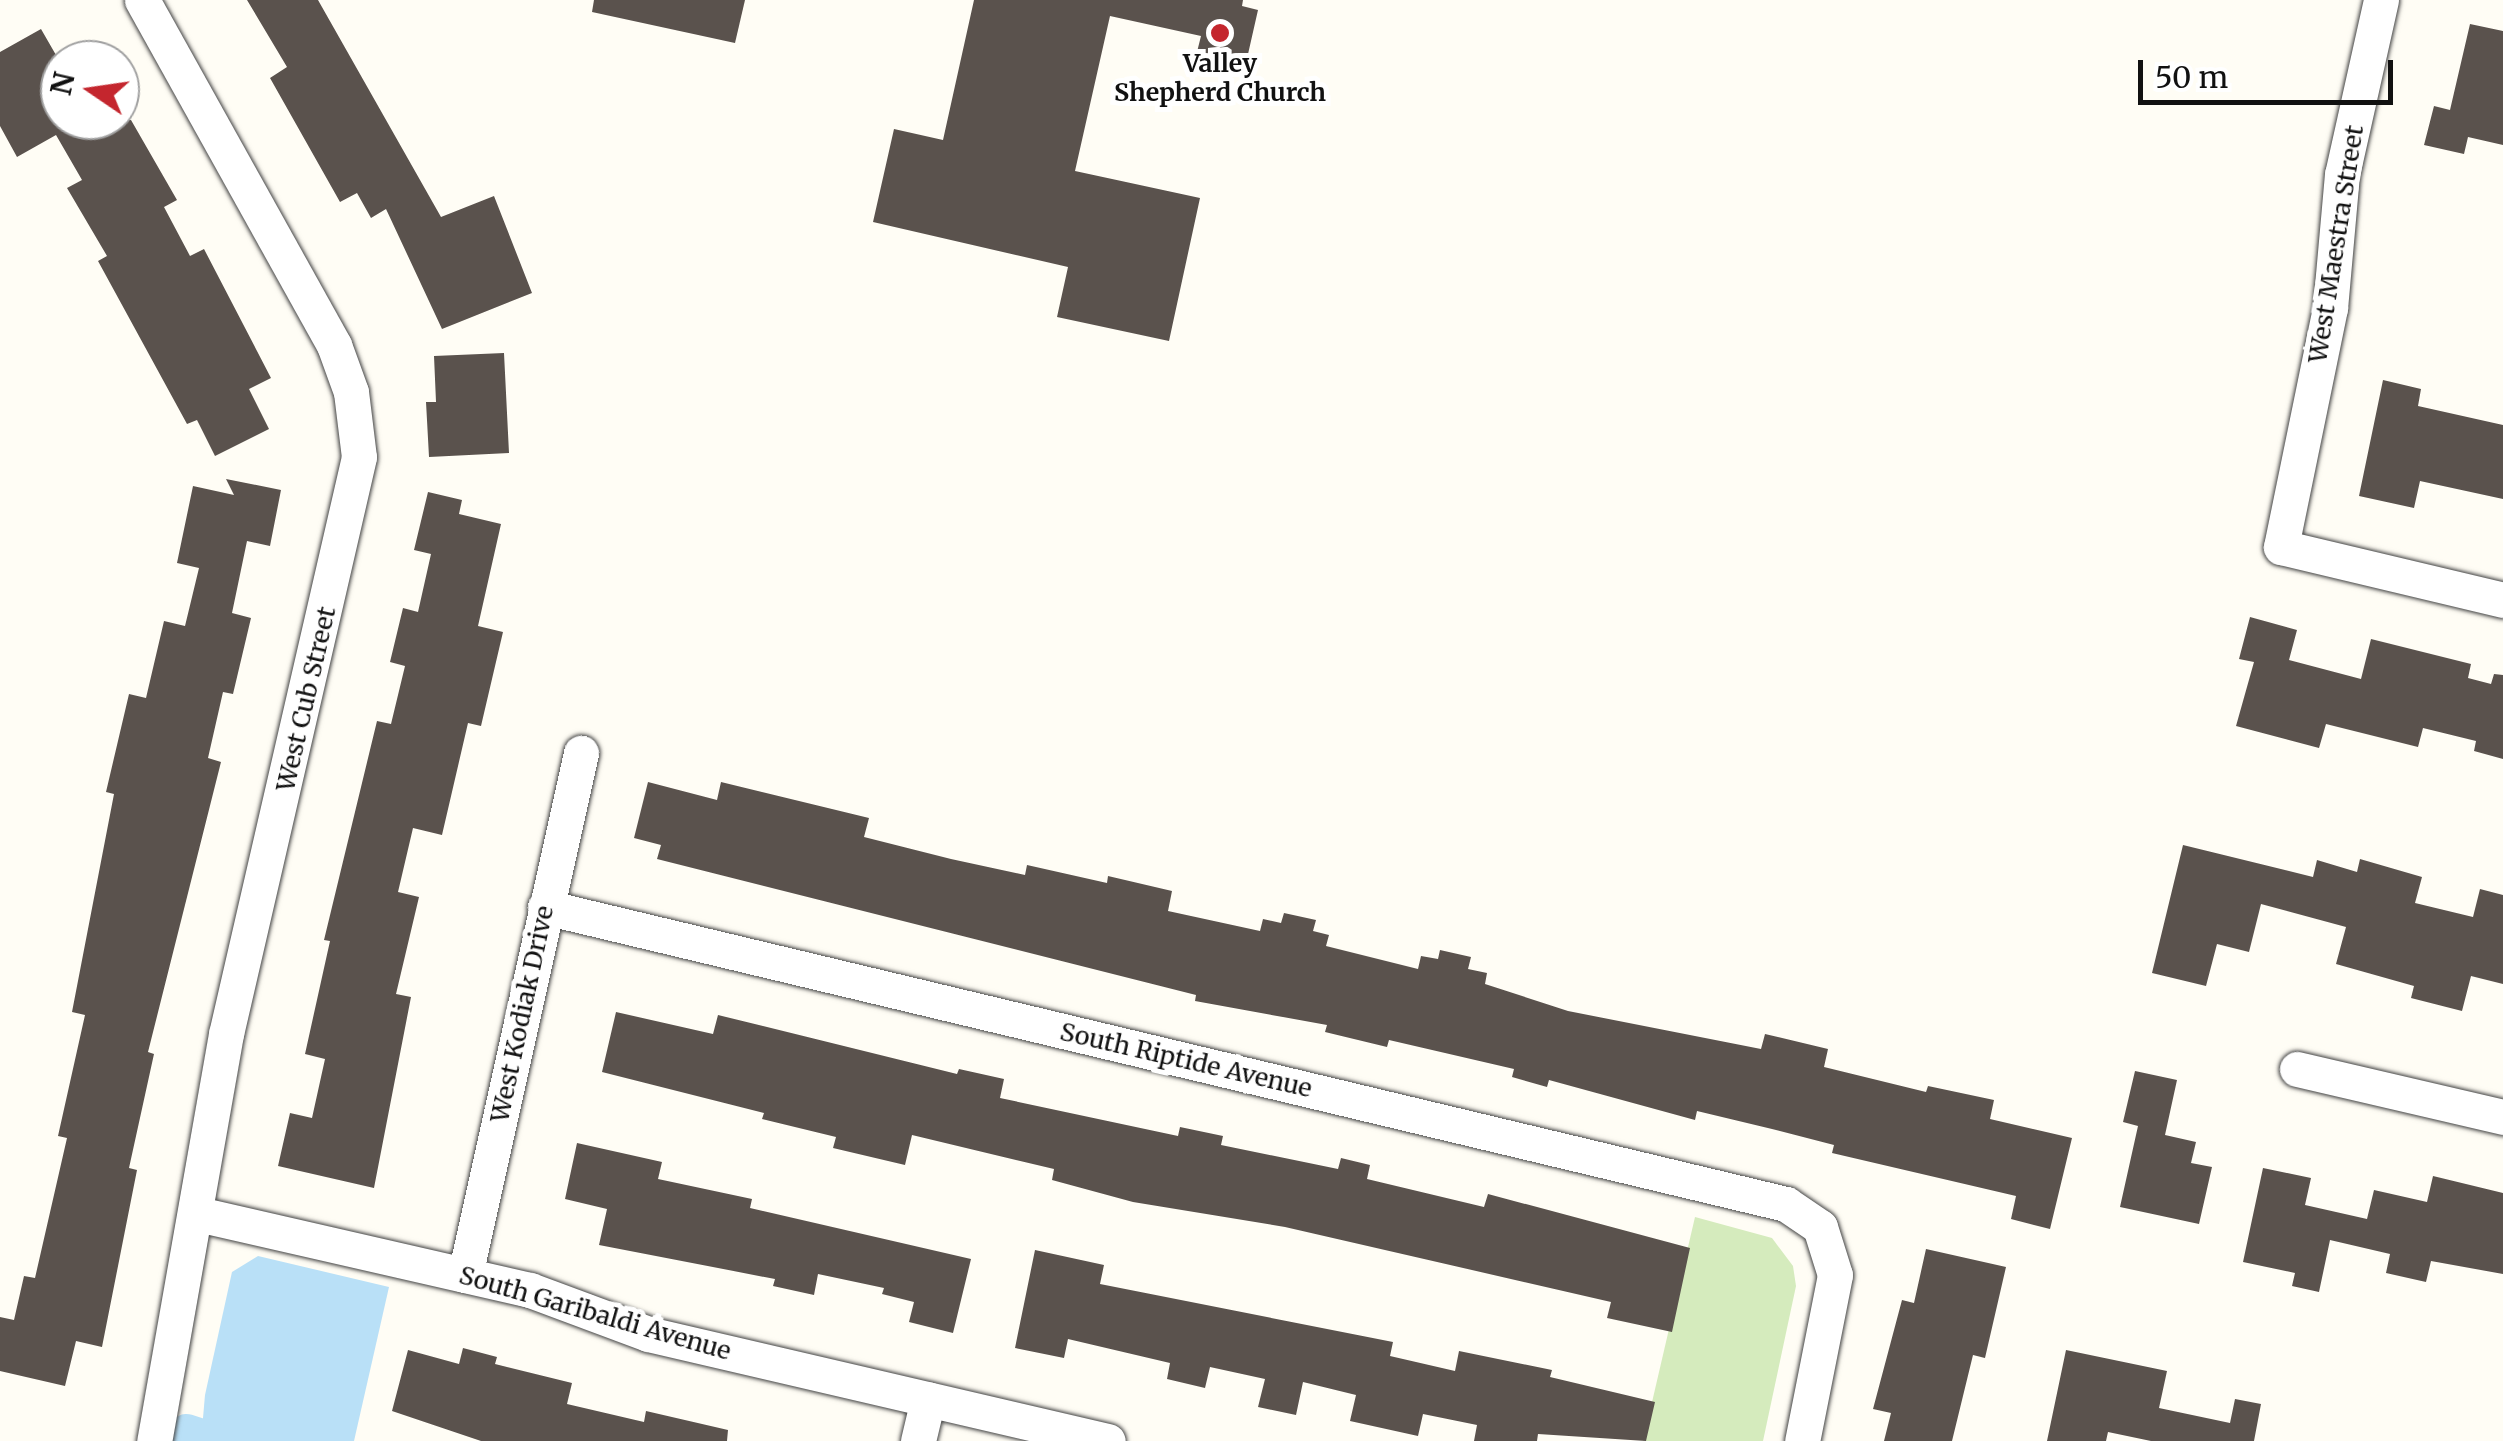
<!DOCTYPE html>
<html>
<head>
<meta charset="utf-8">
<style>
  body { margin:0 }
  #map { position:relative; width:2503px; height:1441px; overflow:hidden; background:#fffdf5; font-family:Merriweather,serif }
  div>[style] { position:absolute }
  .green>* { inset:0; background:#d5ebbd }
  .water>* { inset:0; background:#b9e0f7 }
  .canal>* { height:35px; margin:-17.5px; padding:0 17.5px; transform-origin:17.5px; border-radius:17.5px; background:#b9e0f7 }
  .building>* { inset:0; background:#5a524d }
  .roads { filter:drop-shadow(0 0 2px #444) drop-shadow(0 0 2px #444) }
  .minor>* { height:35px; margin:-17.5px; padding:0 17.5px; transform-origin:17.5px; border-radius:17.5px; background:#fff }
  .dots>* { width:28px; height:28px; translate:-50% -50%; box-sizing:border-box; border:5px solid #fff; border-radius:50% }
  span { translate:-50% -50%; white-space:nowrap; text-align:center; line-height:1.15; -webkit-text-stroke:10px #fff; paint-order:stroke }
  .poi-label { font-size:25px; color:#111; font-weight:700 }
  .street-label { font-size:25px; color:#111 }
  .north { position:absolute; left:40px; top:40px; width:100px; height:100px; box-sizing:border-box; background:#fff; border:2px solid #a0a0a0; border-radius:50%; rotate:283deg; font-size:28px; font-weight:700; line-height:40px; text-align:center; color:#111 }
  .north::after { content:''; display:block; margin:auto; width:35px; height:45px; background:#c4262e; clip-path:polygon(50% 0,100% 100%,50% 72%,0 100%) }
  .scale { position:absolute; left:2138px; top:60px; width:255px; height:45px; box-sizing:border-box; border:5px solid #111; border-top:0; padding-left:12px; font-size:30px; line-height:35px; white-space:nowrap; color:#111; -webkit-text-stroke:8px #fff; paint-order:stroke }
</style>
</head>
<body>
<div id="map">
  <div class="green">
    <div style="clip-path:polygon(1695px 1217px,1772px 1238px,1793px 1266px,1796px 1286px,1763px 1441px,1643px 1441px)"></div>
  </div>
  <div class="water">
    <div style="clip-path:polygon(258px 1256px,389px 1287px,354px 1441px,201px 1441px,205px 1395px,232px 1272px)"></div>
  </div>
  <div class="canal">
    <div style="left:186px;top:1431px;width:33px;rotate:18deg"></div>
  </div>
  <div class="building">
    <div style="clip-path:polygon(247px 0,318px 0,441px 217px,494px 196px,532px 293px,442px 329px,386px 209px,371px 218px,357px 193px,340px 202px,270px 78px,287px 67px)"></div>
    <div style="clip-path:polygon(594px 0,745px 0,735px 43px,592px 12px)"></div>
    <div style="clip-path:polygon(974px 0,1243px 0,1242px 6px,1258px 10px,1246px 63px,1197px 52px,1201px 36px,1110px 16px,1075px 171px,1200px 198px,1169px 341px,1057px 317px,1068px 267px,873px 222px,894px 129px,943px 140px)"></div>
    <div style="clip-path:polygon(2470px 24px,2503px 31px,2503px 145px,2468px 137px,2464px 154px,2424px 145px,2434px 106px,2450px 110px)"></div>
    <div style="clip-path:polygon(41px 29px,60px 62px,60px 120px,131px 120px,177px 200px,164px 207px,190px 256px,204px 249px,271px 378px,249px 389px,269px 429px,215px 456px,197px 420px,187px 424px,98px 261px,107px 256px,67px 188px,82px 180px,56px 135px,17px 157px,0 126px,0 52px)"></div>
    <div style="clip-path:polygon(504px 353px,509px 453px,429px 457px,426px 402px,436px 402px,434px 356px)"></div>
    <div style="clip-path:polygon(2383px 380px,2421px 389px,2418px 406px,2503px 425px,2503px 499px,2420px 481px,2414px 508px,2359px 496px)"></div>
    <div style="clip-path:polygon(226px 479px,281px 490px,270px 546px,247px 541px,232px 613px,251px 618px,233px 694px,223px 692px,208px 758px,221px 762px,148px 1052px,154px 1054px,129px 1168px,137px 1170px,102px 1347px,76px 1341px,65px 1386px,0 1371px,0 1317px,14px 1320px,24px 1276px,35px 1278px,67px 1138px,58px 1136px,85px 1015px,72px 1012px,114px 794px,106px 792px,129px 694px,146px 698px,164px 621px,185px 626px,199px 568px,177px 563px,193px 486px,234px 495px)"></div>
    <div style="clip-path:polygon(428px 492px,462px 500px,459px 514px,501px 524px,478px 626px,503px 632px,481px 726px,468px 723px,442px 835px,413px 828px,398px 892px,419px 897px,396px 994px,411px 997px,374px 1188px,278px 1166px,290px 1113px,312px 1118px,325px 1059px,305px 1054px,330px 941px,324px 940px,377px 721px,391px 724px,405px 666px,390px 662px,403px 608px,418px 612px,431px 554px,414px 550px)"></div>
    <div style="clip-path:polygon(2250px 617px,2297px 630px,2289px 660px,2361px 679px,2371px 639px,2471px 664px,2468px 678px,2491px 684px,2494px 674px,2503px 675px,2503px 759px,2474px 751px,2476px 741px,2423px 728px,2418px 747px,2326px 724px,2319px 748px,2236px 726px,2254px 662px,2239px 659px)"></div>
    <div style="clip-path:polygon(648px 782px,717px 800px,721px 782px,869px 818px,864px 837px,951px 859px,1025px 875px,1027px 865px,1107px 883px,1108px 876px,1172px 891px,1168px 911px,1260px 931px,1263px 919px,1281px 923px,1284px 913px,1316px 920px,1313px 931px,1329px 935px,1326px 946px,1418px 969px,1421px 956px,1438px 959px,1440px 950px,1471px 957px,1468px 969px,1487px 973px,1485px 984px,1568px 1011px,1761px 1049px,1765px 1034px,1828px 1049px,1824px 1067px,1926px 1092px,1928px 1086px,1994px 1100px,1990px 1119px,2072px 1138px,2050px 1229px,2011px 1219px,2016px 1196px,1832px 1153px,1834px 1145px,1772px 1129px,1697px 1111px,1695px 1120px,1549px 1080px,1547px 1087px,1512px 1077px,1514px 1069px,1389px 1040px,1387px 1047px,1325px 1032px,1327px 1025px,1195px 1001px,1196px 995px,657px 859px,661px 845px,634px 838px)"></div>
    <div style="clip-path:polygon(2183px 845px,2313px 877px,2317px 860px,2357px 872px,2360px 859px,2422px 877px,2415px 903px,2473px 917px,2480px 889px,2503px 895px,2503px 984px,2471px 976px,2462px 1011px,2411px 998px,2414px 986px,2336px 964px,2346px 927px,2261px 904px,2249px 952px,2217px 944px,2206px 986px,2152px 973px)"></div>
    <div style="clip-path:polygon(616px 1012px,713px 1034px,718px 1015px,957px 1074px,959px 1069px,1004px 1079px,1000px 1098px,1178px 1136px,1180px 1127px,1223px 1136px,1221px 1145px,1338px 1169px,1341px 1158px,1370px 1165px,1367px 1179px,1484px 1207px,1488px 1194px,1690px 1248px,1672px 1332px,1607px 1318px,1611px 1302px,1285px 1227px,1133px 1202px,1052px 1180px,1054px 1169px,912px 1135px,905px 1165px,833px 1148px,836px 1137px,762px 1119px,764px 1113px,602px 1072px)"></div>
    <div style="clip-path:polygon(2135px 1071px,2177px 1080px,2165px 1135px,2196px 1142px,2191px 1163px,2212px 1167px,2199px 1224px,2120px 1207px,2138px 1126px,2123px 1122px)"></div>
    <div style="clip-path:polygon(577px 1143px,662px 1162px,658px 1179px,752px 1199px,750px 1208px,971px 1259px,953px 1333px,909px 1322px,914px 1302px,882px 1294px,884px 1288px,818px 1274px,814px 1295px,773px 1286px,775px 1279px,599px 1245px,607px 1209px,565px 1199px)"></div>
    <div style="clip-path:polygon(2263px 1168px,2311px 1178px,2305px 1205px,2367px 1219px,2374px 1190px,2427px 1202px,2433px 1176px,2503px 1193px,2503px 1274px,2431px 1261px,2426px 1282px,2386px 1273px,2390px 1254px,2330px 1240px,2319px 1292px,2292px 1286px,2295px 1273px,2243px 1262px)"></div>
    <div style="clip-path:polygon(1926px 1249px,2006px 1267px,1985px 1358px,1973px 1355px,1952px 1441px,1884px 1441px,1891px 1413px,1873px 1409px,1902px 1300px,1914px 1303px)"></div>
    <div style="clip-path:polygon(1035px 1250px,1104px 1265px,1100px 1284px,1393px 1342px,1390px 1356px,1455px 1371px,1459px 1351px,1552px 1370px,1550px 1377px,1655px 1402px,1646px 1441px,1538px 1434px,1537px 1441px,1474px 1441px,1477px 1425px,1423px 1414px,1418px 1436px,1350px 1421px,1356px 1395px,1303px 1382px,1296px 1415px,1258px 1407px,1265px 1379px,1210px 1367px,1205px 1388px,1167px 1379px,1170px 1363px,1068px 1339px,1064px 1358px,1015px 1348px)"></div>
    <div style="clip-path:polygon(463px 1348px,497px 1357px,495px 1364px,572px 1383px,567px 1404px,644px 1422px,646px 1411px,728px 1430px,727px 1441px,481px 1441px,392px 1411px,408px 1350px,459px 1364px)"></div>
    <div style="clip-path:polygon(2066px 1350px,2167px 1371px,2159px 1408px,2230px 1423px,2235px 1399px,2261px 1404px,2254px 1441px,2151px 1441px,2108px 1432px,2106px 1441px,2047px 1441px)"></div>
  </div>
  <div class="roads">
    <div class="minor">
      <div style="left:142px;top:0;width:395px;rotate:60.9deg"></div>
      <div style="left:334px;top:345px;width:50px;rotate:70.1deg"></div>
      <div style="left:351px;top:392px;width:65px;rotate:83deg"></div>
      <div style="left:359px;top:457px;width:592px;rotate:102.98deg"></div>
      <div style="left:226px;top:1034px;width:413px;rotate:100deg"></div>
      <div style="left:2381px;top:0;width:178px;rotate:102.6deg"></div>
      <div style="left:2342px;top:174px;width:135px;rotate:95.1deg"></div>
      <div style="left:2330px;top:308px;width:244px;rotate:101.6deg"></div>
      <div style="left:2281px;top:547px;width:228px;rotate:13.4deg"></div>
      <div style="left:545px;top:907px;width:1276px;rotate:13.46deg"></div>
      <div style="left:1786px;top:1204px;width:41px;rotate:34.1deg"></div>
      <div style="left:1820px;top:1227px;width:50px;rotate:72.6deg"></div>
      <div style="left:1835px;top:1275px;width:169px;rotate:101.2deg"></div>
      <div style="left:2297px;top:1069px;width:212px;rotate:13.1deg"></div>
      <div style="left:198px;top:1214px;width:341px;rotate:12.9deg"></div>
      <div style="left:530px;top:1290px;width:126px;rotate:20.4deg"></div>
      <div style="left:648px;top:1334px;width:472px;rotate:13.1deg"></div>
      <div style="left:465px;top:1275px;width:535px;rotate:-77.47deg"></div>
      <div style="left:918px;top:1441px;width:43px;rotate:-76.6deg"></div>
    </div>
  </div>
  <div class="dots">
    <div style="left:1220px;top:33px;background:#c4262e"></div>
  </div>
  <div class="poi-label">
    <span style="left:1220px;top:78px">Valley<br>Shepherd Church</span>
  </div>
  <div class="street-label">
    <span style="left:2336px;top:244px;rotate:-81deg">West Maestra Street</span>
    <span style="left:306px;top:699px;rotate:-77deg">West Cub Street</span>
    <span style="left:522px;top:1014px;rotate:-78deg">West Kodiak Drive</span>
    <span style="left:1186px;top:1060px;rotate:13deg">South Riptide Avenue</span>
    <span style="left:595px;top:1313px;rotate:16deg">South Garibaldi Avenue</span>
  </div>
  <div class="north">N</div>
  <div class="scale">50 m</div>
</div>
</body>
</html>
